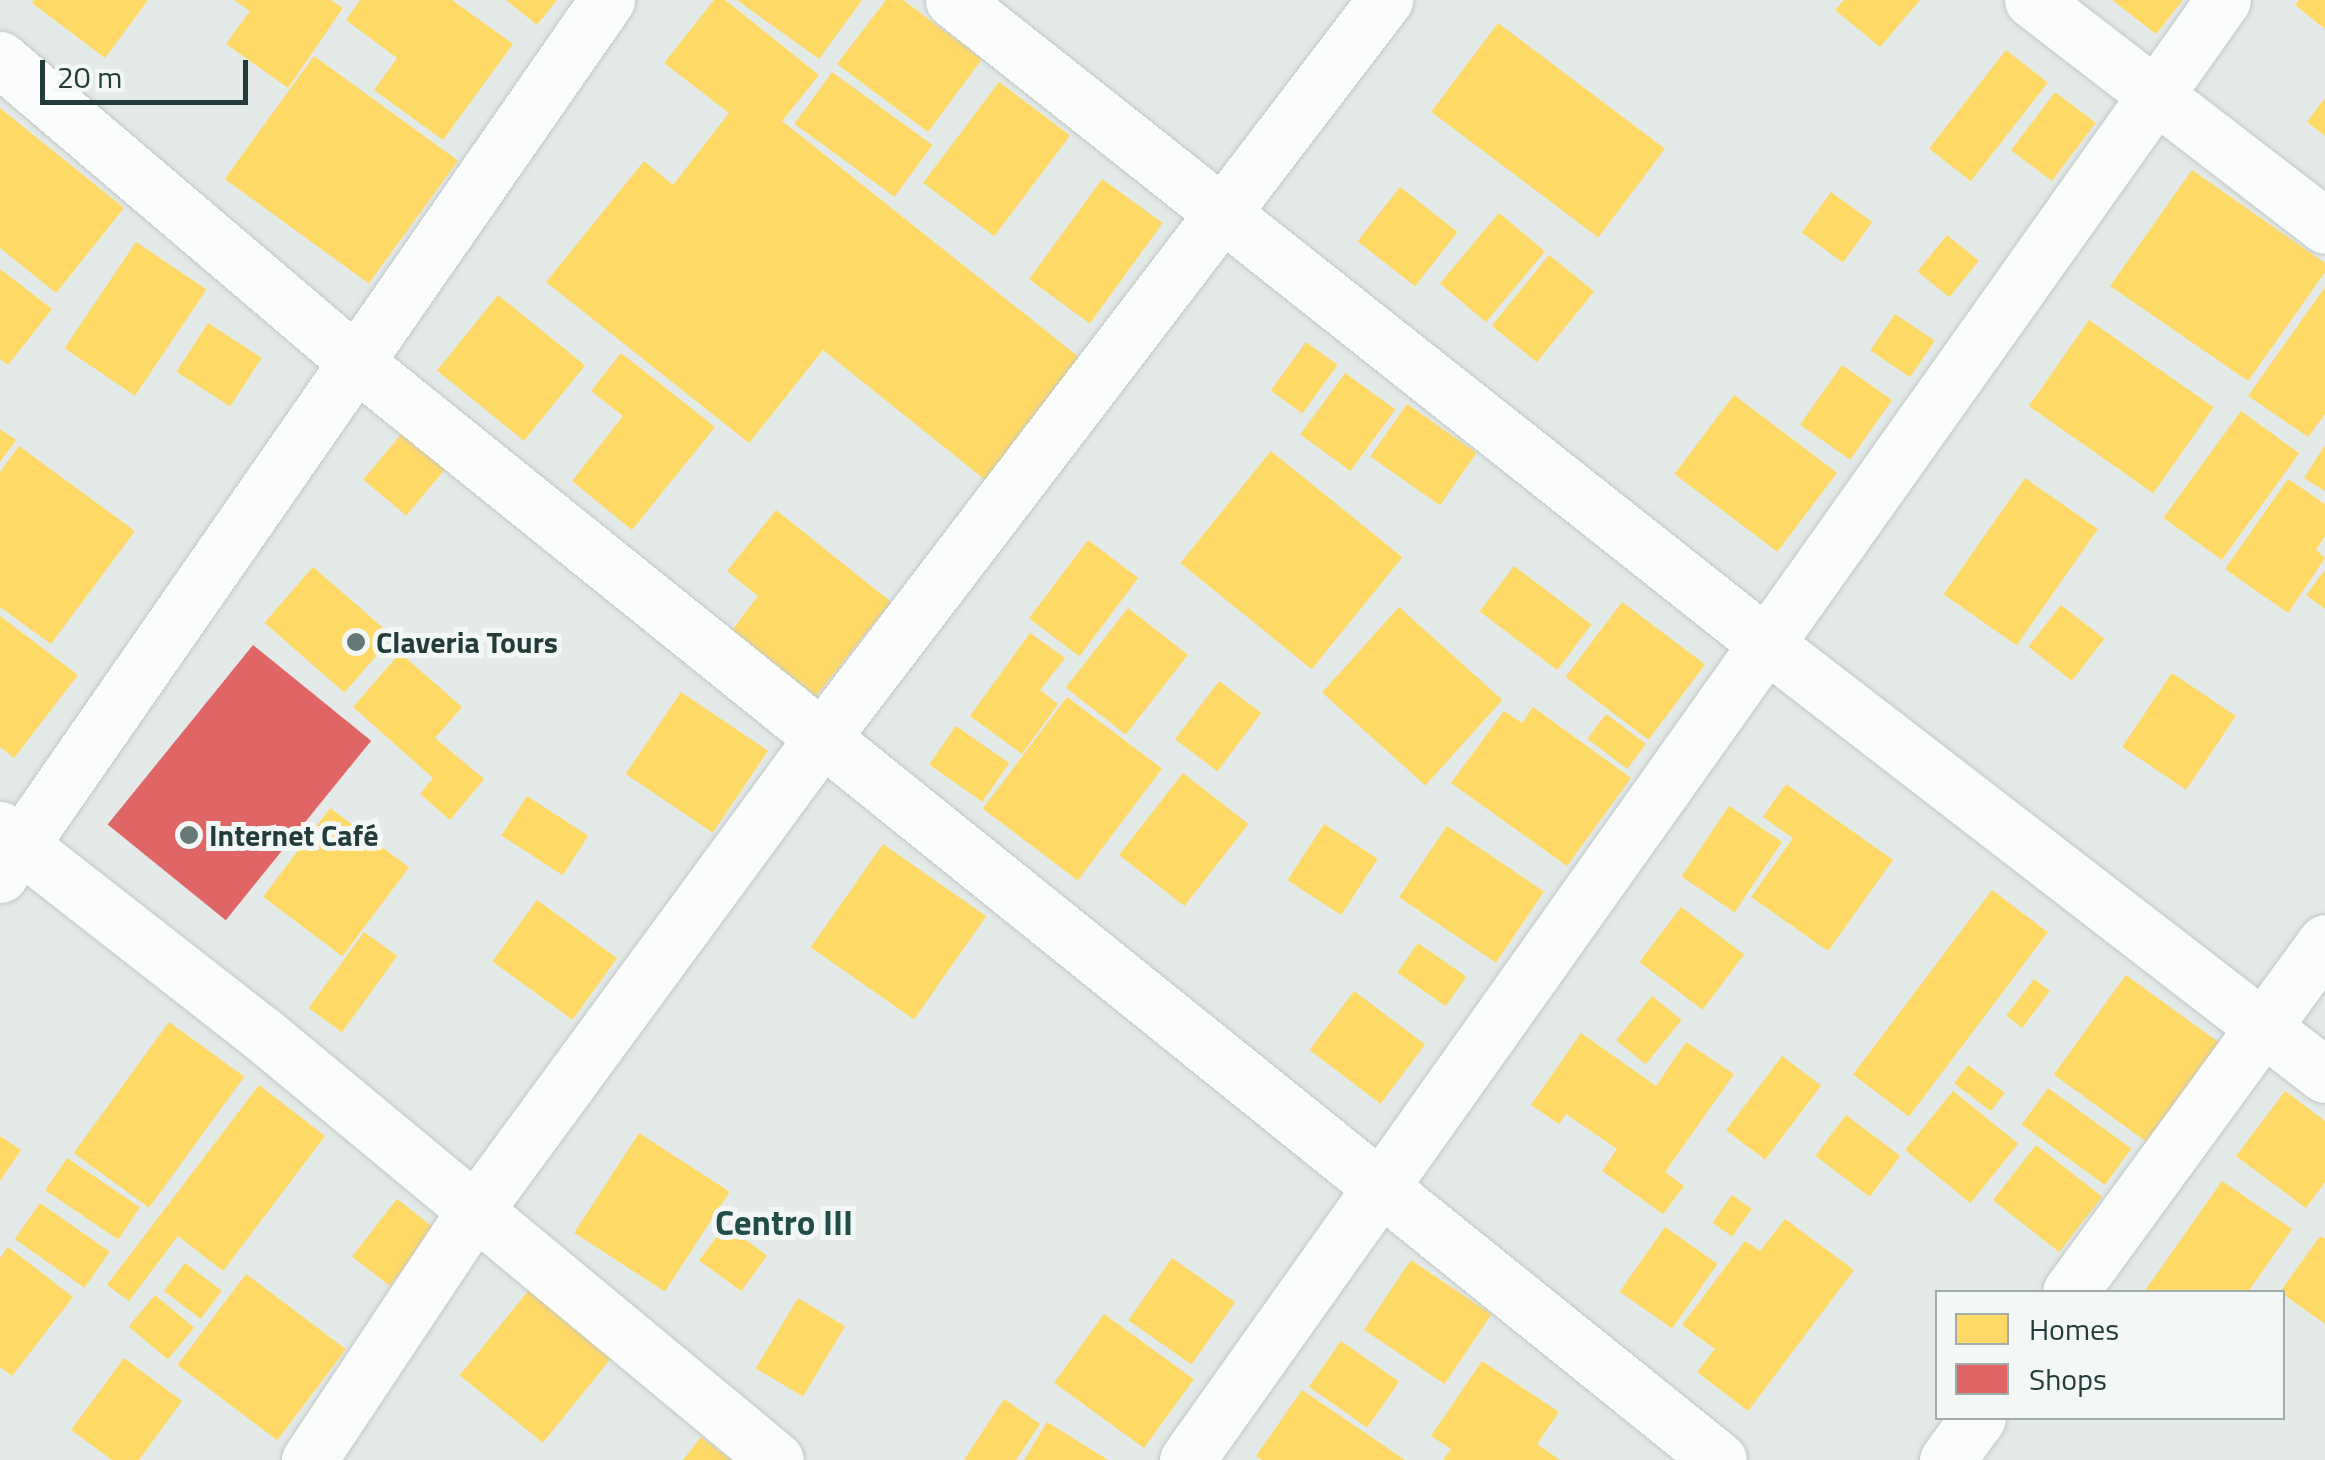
<!DOCTYPE html>
<html>
<head>
<meta charset="utf-8">
<style>
  body { margin:0 }
  #map { position:relative; width:2325px; height:1460px; overflow:hidden; background:#e4eae8; font-family:"Titillium Web",sans-serif }
  div>[style] { position:absolute }
  .homes>* { inset:0; background:#ffd966; transform-origin:0 0 }
  .shops>* { inset:0; background:#e06666; transform-origin:0 0 }
  .roads { filter:drop-shadow(0 0 2px #c1c7c5) drop-shadow(0 0 2px #c1c7c5) }
  .minor>* { height:55px; margin:-27.5px; padding:0 27.5px; transform-origin:27.5px; border-radius:27.5px; background:#fbfcfc }
  .tertiary>* { height:55px; margin:-27.5px; padding:0 27.5px; transform-origin:27.5px; border-radius:27.5px; background:#fbfcfc }
  .dots>* { width:28px; height:28px; translate:-50% -50%; box-sizing:border-box; border:5px solid #f3f8f6; border-radius:50% }
  span { translate:-50% -50%; white-space:nowrap; text-align:center; line-height:1.15; -webkit-text-stroke:10px #f3f8f6; paint-order:stroke }
  .poi-label { font-size:30px; color:#233c39; font-weight:700 }
  .left { translate:0 -50%; text-align:left }
  .quarter-label { font-size:35px; color:#204d48; font-weight:700 }
  .legend { position:absolute; left:1935px; top:1290px; width:350px; height:130px; box-sizing:border-box; background:#f3f8f6; border:2px solid #a0adaa; margin:0; padding:12px 18px; list-style:none; font-size:30px; color:#233c39 }
  .legend li { display:flex; align-items:center; gap:20px; height:50px }
  .legend b { width:50px; border:2px solid #a0adaa }
  .scale { position:absolute; left:40px; top:60px; width:208px; height:45px; box-sizing:border-box; border:5px solid #233c39; border-top:0; padding-left:12px; font-size:30px; line-height:35px; white-space:nowrap; color:#233c39; -webkit-text-stroke:8px #f3f8f6; paint-order:stroke }
</style>
</head>
<body>
<div id="map">
  <div class="homes">
    <div style="clip-path:polygon(34px 0,148px 0,105px 58px,32px 3px)"></div>
    <div style="clip-path:polygon(234px 0,331px 0,343px 8px,288px 88px,226px 44px,250px 11px)"></div>
    <div style="clip-path:polygon(360px 0,452px 0,513px 44px,443px 140px,374px 90px,397px 58px,346px 20px)"></div>
    <div style="clip-path:polygon(506px 0,557px 0,537px 25px)"></div>
    <div style="clip-path:polygon(714px 0,725px 0,819px 75px,782px 121px,1085px 362px,989px 483px,823px 350px,749px 443px,546px 282px,644px 161px,673px 185px,729px 113px,664px 63px)"></div>
    <div style="clip-path:polygon(737px 0,862px 0,819px 59px)"></div>
    <div style="clip-path:polygon(886px 0,903px 0,982px 59px,928px 132px,837px 64px)"></div>
    <div style="clip-path:polygon(1844px 0,1920px 0,1880px 47px,1835px 10px)"></div>
    <div style="clip-path:polygon(2112px 0,2183px 0,2156px 34px)"></div>
    <div style="clip-path:polygon(2299px 0,2325px 0,2325px 29px,2295px 5px)"></div>
    <div style="left:1498px;top:23px;width:209px;height:111px;rotate:37deg"></div>
    <div style="left:2006px;top:50px;width:53px;height:125px;rotate:38deg"></div>
    <div style="left:314px;top:56px;width:178px;height:152px;rotate:36deg"></div>
    <div style="left:832px;top:72px;width:124px;height:64px;rotate:36deg"></div>
    <div style="left:999px;top:82px;width:89px;height:126px;rotate:37deg"></div>
    <div style="left:2055px;top:92px;width:51px;height:73px;rotate:37deg"></div>
    <div style="clip-path:polygon(2325px 98px,2325px 136px,2307px 122px)"></div>
    <div style="clip-path:polygon(0 108px,124px 208px,56px 293px,0 248px)"></div>
    <div style="clip-path:polygon(2192px 170px,2325px 263px,2325px 272px,2248px 381px,2110px 286px)"></div>
    <div style="left:1102px;top:179px;width:75px;height:124px;rotate:36deg"></div>
    <div style="left:1400px;top:187px;width:73px;height:69px;rotate:38deg"></div>
    <div style="left:1831px;top:192px;width:51px;height:50px;rotate:36deg"></div>
    <div style="left:1499px;top:213px;width:60px;height:92px;rotate:40deg"></div>
    <div style="left:1947px;top:235px;width:41px;height:47px;rotate:39deg"></div>
    <div style="left:136px;top:242px;width:85px;height:128px;rotate:34deg"></div>
    <div style="left:1549px;top:255px;width:58px;height:91px;rotate:39deg"></div>
    <div style="clip-path:polygon(0 269px,52px 309px,8px 365px,0 359px)"></div>
    <div style="clip-path:polygon(2325px 287px,2325px 414px,2308px 437px,2248px 396px)"></div>
    <div style="left:498px;top:295px;width:112px;height:97px;rotate:39deg"></div>
    <div style="left:1895px;top:314px;width:48px;height:44px;rotate:34deg"></div>
    <div style="left:2089px;top:320px;width:152px;height:105px;rotate:35deg"></div>
    <div style="left:208px;top:323px;width:64px;height:58px;rotate:33deg"></div>
    <div style="left:1306px;top:342px;width:39px;height:60px;rotate:36deg"></div>
    <div style="clip-path:polygon(621px 353px,715px 427px,632px 530px,572px 481px,623px 416px,591px 391px)"></div>
    <div style="left:1842px;top:365px;width:61px;height:73px;rotate:35deg"></div>
    <div style="left:1345px;top:373px;width:62px;height:76px;rotate:36deg"></div>
    <div style="left:1734px;top:395px;width:129px;height:99px;rotate:37deg"></div>
    <div style="left:1407px;top:404px;width:85px;height:64px;rotate:35deg"></div>
    <div style="left:2241px;top:411px;width:72px;height:132px;rotate:36deg"></div>
    <div style="left:414px;top:419px;width:56px;height:79px;rotate:40deg"></div>
    <div style="clip-path:polygon(0 429px,16px 440px,0 462px)"></div>
    <div style="clip-path:polygon(2325px 445px,2325px 491px,2304px 478px)"></div>
    <div style="clip-path:polygon(19px 446px,135px 531px,51px 644px,0 607px,0 472px)"></div>
    <div style="left:1271px;top:451px;width:169px;height:144px;rotate:39deg"></div>
    <div style="left:2025px;top:478px;width:89px;height:142px;rotate:35deg"></div>
    <div style="clip-path:polygon(2288px 479px,2325px 504px,2325px 536px,2316px 550px,2325px 558px,2288px 613px,2225px 569px)"></div>
    <div style="clip-path:polygon(776px 510px,891px 602px,816px 696px,732px 630px,758px 596px,727px 571px)"></div>
    <div style="left:1088px;top:540px;width:63px;height:98px;rotate:37deg"></div>
    <div style="left:1514px;top:566px;width:97px;height:57px;rotate:37deg"></div>
    <div style="left:313px;top:567px;width:106px;height:74px;rotate:41deg"></div>
    <div style="clip-path:polygon(2325px 570px,2325px 609px,2306px 595px)"></div>
    <div style="left:1622px;top:602px;width:104px;height:94px;rotate:37deg"></div>
    <div style="left:2061px;top:605px;width:55px;height:53px;rotate:38deg"></div>
    <div style="left:1399px;top:607px;width:139px;height:115px;rotate:42deg"></div>
    <div style="left:1128px;top:608px;width:76px;height:101px;rotate:38deg"></div>
    <div style="clip-path:polygon(0 616px,78px 675px,14px 758px,0 747px)"></div>
    <div style="clip-path:polygon(1030px 633px,1065px 658px,1040px 690px,1058px 704px,1022px 754px,970px 716px)"></div>
    <div style="clip-path:polygon(400px 653px,462px 707px,435px 738px,484px 779px,450px 820px,420px 794px,433px 778px,353px 707px)"></div>
    <div style="left:2172px;top:673px;width:77px;height:89px;rotate:34deg"></div>
    <div style="left:1219px;top:681px;width:53px;height:73px;rotate:37deg"></div>
    <div style="left:681px;top:692px;width:105px;height:99px;rotate:34deg"></div>
    <div style="left:1067px;top:697px;width:119px;height:140px;rotate:37deg"></div>
    <div style="clip-path:polygon(1533px 707px,1631px 778px,1567px 866px,1451px 783px,1504px 711px,1522px 723px)"></div>
    <div style="left:1606px;top:714px;width:50px;height:31px;rotate:37deg"></div>
    <div style="left:956px;top:726px;width:65px;height:47px;rotate:35deg"></div>
    <div style="left:1183px;top:773px;width:83px;height:104px;rotate:38deg"></div>
    <div style="clip-path:polygon(1786px 784px,1893px 860px,1828px 951px,1751px 897px,1793px 838px,1763px 817px)"></div>
    <div style="left:527px;top:796px;width:73px;height:47px;rotate:33deg"></div>
    <div style="left:1729px;top:806px;width:64px;height:85px;rotate:34deg"></div>
    <div style="left:330px;top:808px;width:99px;height:111px;rotate:37deg"></div>
    <div style="left:1324px;top:824px;width:64px;height:67px;rotate:33deg"></div>
    <div style="left:1447px;top:826px;width:117px;height:86px;rotate:34deg"></div>
    <div style="left:883px;top:844px;width:126px;height:126px;rotate:35deg"></div>
    <div style="left:1992px;top:890px;width:70px;height:231px;rotate:37deg"></div>
    <div style="left:537px;top:900px;width:99px;height:76px;rotate:36deg"></div>
    <div style="left:1681px;top:907px;width:79px;height:69px;rotate:37deg"></div>
    <div style="left:364px;top:932px;width:41px;height:94px;rotate:36deg"></div>
    <div style="left:1418px;top:943px;width:59px;height:36px;rotate:35deg"></div>
    <div style="left:2126px;top:975px;width:117px;height:123px;rotate:36deg"></div>
    <div style="left:2034px;top:979px;width:20px;height:46px;rotate:37deg"></div>
    <div style="left:1354px;top:991px;width:89px;height:74px;rotate:37deg"></div>
    <div style="left:1652px;top:996px;width:38px;height:57px;rotate:39deg"></div>
    <div style="left:169px;top:1022px;width:93px;height:162px;rotate:36deg"></div>
    <div style="clip-path:polygon(1581px 1033px,1656px 1086px,1686px 1042px,1734px 1074px,1665px 1172px,1684px 1186px,1663px 1214px,1602px 1171px,1617px 1149px,1566px 1114px,1559px 1124px,1531px 1105px)"></div>
    <div style="left:1782px;top:1056px;width:49px;height:93px;rotate:37deg"></div>
    <div style="left:1968px;top:1065px;width:46px;height:23px;rotate:37deg"></div>
    <div style="clip-path:polygon(259px 1085px,325px 1136px,223px 1271px,178px 1236px,129px 1301px,107px 1285px)"></div>
    <div style="left:2048px;top:1088px;width:103px;height:45px;rotate:36deg"></div>
    <div style="left:1953px;top:1091px;width:84px;height:76px;rotate:39deg"></div>
    <div style="clip-path:polygon(2285px 1091px,2325px 1121px,2325px 1182px,2306px 1208px,2236px 1156px)"></div>
    <div style="left:1846px;top:1115px;width:68px;height:51px;rotate:37deg"></div>
    <div style="left:639px;top:1133px;width:108px;height:119px;rotate:33deg"></div>
    <div style="clip-path:polygon(0 1136px,21px 1150px,0 1181px)"></div>
    <div style="left:2036px;top:1145px;width:84px;height:70px;rotate:38deg"></div>
    <div style="left:67px;top:1158px;width:88px;height:39px;rotate:34deg"></div>
    <div style="clip-path:polygon(2222px 1181px,2292px 1229px,2248px 1292px,2144px 1292px)"></div>
    <div style="left:1732px;top:1195px;width:24px;height:34px;rotate:35deg"></div>
    <div style="left:397px;top:1199px;width:48px;height:73px;rotate:38deg"></div>
    <div style="left:40px;top:1203px;width:85px;height:44px;rotate:35deg"></div>
    <div style="clip-path:polygon(1785px 1219px,1854px 1270px,1748px 1411px,1697px 1372px,1715px 1349px,1682px 1325px,1745px 1241px,1760px 1251px)"></div>
    <div style="left:725px;top:1225px;width:52px;height:44px;rotate:36deg"></div>
    <div style="left:1665px;top:1227px;width:64px;height:79px;rotate:35deg"></div>
    <div style="clip-path:polygon(2320px 1236px,2325px 1239px,2325px 1324px,2280px 1292px)"></div>
    <div style="clip-path:polygon(8px 1247px,73px 1297px,12px 1376px,0 1367px,0 1258px)"></div>
    <div style="left:1172px;top:1258px;width:77px;height:76px;rotate:35deg"></div>
    <div style="left:1411px;top:1260px;width:97px;height:84px;rotate:34deg"></div>
    <div style="left:185px;top:1263px;width:46px;height:35px;rotate:37deg"></div>
    <div style="left:246px;top:1274px;width:125px;height:114px;rotate:37deg"></div>
    <div style="left:532px;top:1286px;width:107px;height:115px;rotate:39deg"></div>
    <div style="left:155px;top:1295px;width:51px;height:41px;rotate:40deg"></div>
    <div style="left:798px;top:1298px;width:55px;height:82px;rotate:31deg"></div>
    <div style="left:1104px;top:1314px;width:111px;height:85px;rotate:36deg"></div>
    <div style="left:1341px;top:1341px;width:71px;height:56px;rotate:35deg"></div>
    <div style="clip-path:polygon(124px 1358px,182px 1401px,139px 1460px,112px 1460px,71px 1430px)"></div>
    <div style="clip-path:polygon(1482px 1361px,1559px 1412px,1537px 1444px,1560px 1460px,1443px 1460px,1451px 1449px,1431px 1436px)"></div>
    <div style="clip-path:polygon(1302px 1390px,1405px 1460px,1262px 1460px,1256px 1456px)"></div>
    <div style="clip-path:polygon(1004px 1399px,1040px 1424px,1016px 1460px,964px 1460px)"></div>
    <div style="clip-path:polygon(1047px 1422px,1108px 1460px,1024px 1460px)"></div>
    <div style="clip-path:polygon(701px 1437px,731px 1460px,683px 1460px)"></div>
  </div>
  <div class="shops">
    <div style="left:253px;top:645px;width:152px;height:231px;rotate:39deg"></div>
  </div>
  <div class="roads">
    <div class="minor">
      <div style="left:953px;top:0;width:1036px;rotate:38.37deg"></div>
      <div style="left:1765px;top:643px;width:707px;rotate:37.65deg"></div>
      <div style="left:2032px;top:0;width:370px;rotate:37.6deg"></div>
      <div style="left:0;top:59px;width:470px;rotate:40.4deg"></div>
      <div style="left:358px;top:364px;width:1747px;rotate:38.84deg"></div>
      <div style="left:0;top:829px;width:330px;rotate:38deg"></div>
      <div style="left:260px;top:1032px;width:670px;rotate:39.67deg"></div>
      <div style="left:2070px;top:1292px;width:433px;rotate:-53.9deg"></div>
      <div style="left:309px;top:1460px;width:298px;rotate:-56.4deg"></div>
      <div style="left:474px;top:1212px;width:592px;rotate:-53.73deg"></div>
      <div style="left:824px;top:735px;width:925px;rotate:-52.65deg"></div>
      <div style="left:1187px;top:1460px;width:1790px;rotate:-54.64deg"></div>
      <div style="left:1947px;top:1460px;width:52px;rotate:-53.6deg"></div>
    </div>
    <div class="tertiary">
      <div style="left:0;top:875px;width:1065px;rotate:-55.25deg"></div>
    </div>
  </div>
  <div class="dots">
    <div style="left:356px;top:642px;background:#677976"></div>
    <div style="left:189px;top:835px;background:#677976"></div>
  </div>
  <div class="poi-label">
    <span class="left" style="left:376px;top:642px">Claveria Tours</span>
    <span class="left" style="left:209px;top:835px">Internet Café</span>
  </div>
  <div class="quarter-label">
    <span style="left:784px;top:1222px">Centro III</span>
  </div>
  <ul class="legend">
  <li><b style="height:28px;background:#ffd966"></b>Homes</li>
  <li><b style="height:28px;background:#e06666"></b>Shops</li>
  </ul>
  <div class="scale">20 m</div>
</div>
</body>
</html>
